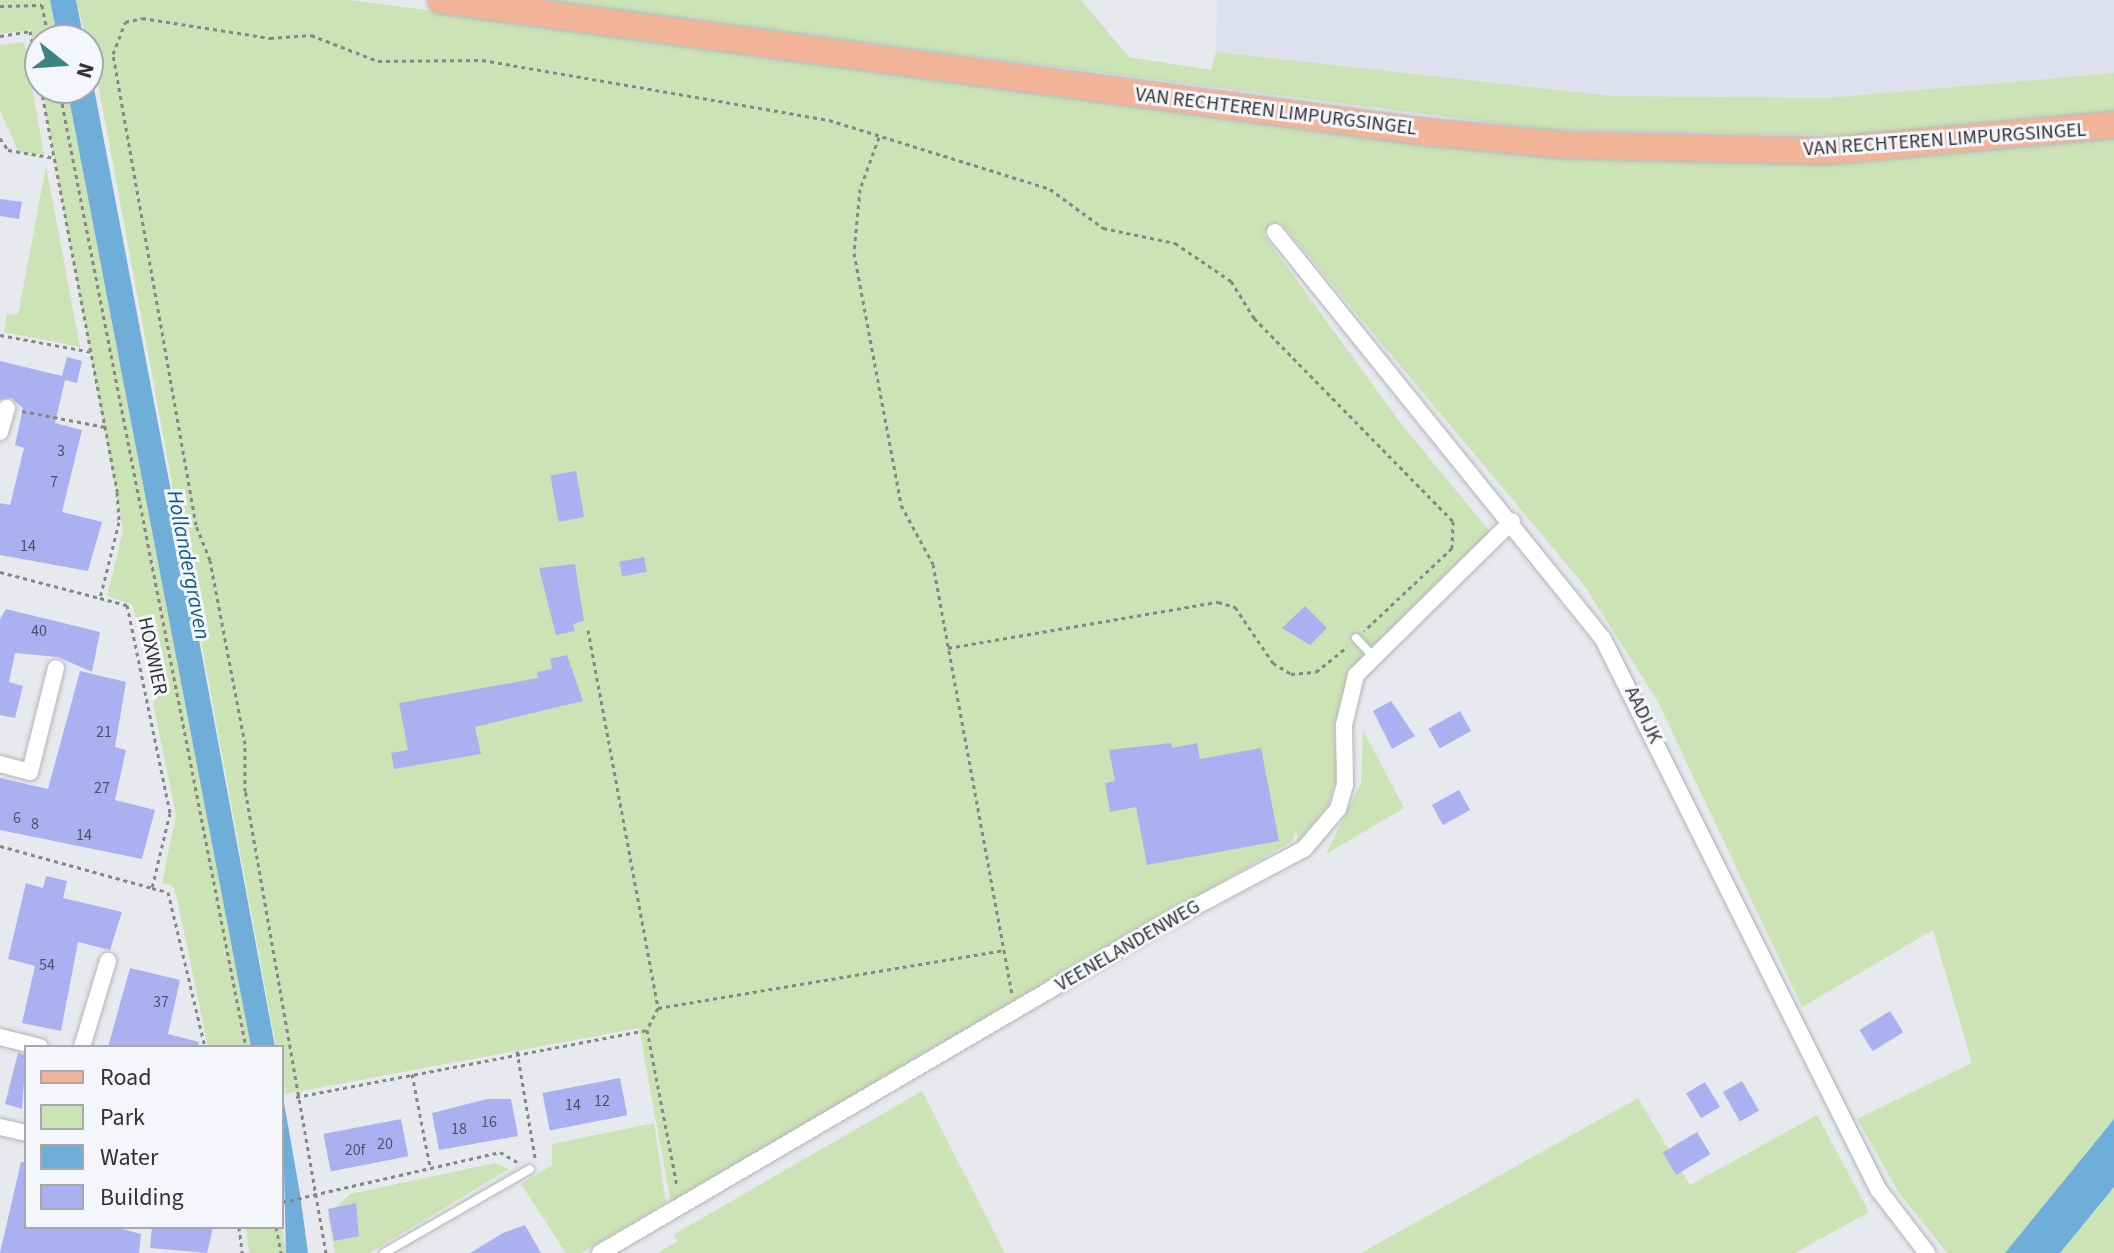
<!DOCTYPE html>
<html>
<head>
<meta charset="utf-8">
<style>
  body { margin:0 }
  #map { position:relative; width:2114px; height:1253px; overflow:hidden; background:#e8e9ee; font-family:"Source Sans 3",sans-serif }
  div>[style] { position:absolute }
  .built>* { inset:0; background:#dfe0ed }
  .green>* { inset:0; background:#cce3b6 }
  .water>* { inset:0; background:#6eaed9 }
  .building>* { inset:0; background:#aab1f1; transform-origin:0 0 }
  .path>* { height:3px; margin-top:-1.5px; transform-origin:0; background:repeating-linear-gradient(90deg,#868689 0 4px,transparent 0 8px) }
  .roads { filter:drop-shadow(0 0 2px #b4b5ba) drop-shadow(0 0 2px #b4b5ba) }
  .service>* { height:8px; margin:-4px; padding:0 4px; transform-origin:4px; border-radius:4px; background:#fff }
  .minor>* { height:16px; margin:-8px; padding:0 8px; transform-origin:8px; border-radius:8px; background:#fff }
  .primary>* { height:26px; margin:-13px; padding:0 13px; transform-origin:13px; border-radius:13px; background:#f1b498 }
  span { translate:-50% -50%; white-space:nowrap; text-align:center; line-height:1.15; -webkit-text-stroke:6px #f5f6fb; paint-order:stroke }
  .number-label { font-size:16px; color:#515264 }
  .number-label span { -webkit-text-stroke-width:0 }
  .street-label { font-size:20px; color:#333335 }
  .water-label { font-size:22px; color:#0b5c85; font-style:italic }
  .legend { position:absolute; left:24px; top:1045px; width:260px; height:184px; box-sizing:border-box; background:#f5f6fb; border:2px solid #a7a8ac; margin:0; padding:10px 14px; list-style:none; font-size:24px; color:#333335 }
  .legend li { display:flex; align-items:center; gap:16px; height:40px }
  .legend b { width:40px; border:2px solid #a7a8ac }
  .north { position:absolute; left:24px; top:24px; width:80px; height:80px; box-sizing:border-box; background:#f5f6fb; border:2px solid #a7a8ac; border-radius:50%; rotate:107deg; font-size:22px; font-weight:700; line-height:32px; text-align:center; color:#333335 }
  .north::after { content:''; display:block; margin:auto; width:28px; height:36px; background:#3c847f; clip-path:polygon(50% 0,100% 100%,50% 72%,0 100%) }
</style>
</head>
<body>
<div id="map">
  <div class="built">
    <div style="clip-path:polygon(1217px 0,2114px 0,2114px 73px,1827px 98px,1612px 96px,1492px 87px,1216px 52px)"></div>
  </div>
  <div class="green">
    <div style="clip-path:polygon(0 0,50px 0,58px 40px,40px 40px,40px 81px,31px 30px,0 34px)"></div>
    <div style="clip-path:polygon(76px 0,350px 0,993px 84px,1878px 159px,2114px 136px,2114px 1119px,2005px 1253px,1947px 1253px,1899px 1193px,1857px 1119px,1972px 1063px,1933px 930px,1802px 1007px,1658px 702px,1584px 585px,1279px 221px,1264px 235px,1402px 425px,1492px 534px,1362px 657px,1334px 725px,1338px 776px,1328px 806px,1298px 842px,1296px 832px,1292px 841px,671px 1203px,639px 1028px,285px 1094px,282px 1047px,276px 1047px,98px 83px)"></div>
    <div style="clip-path:polygon(531px 0,1081px 0,1129px 57px,1211px 70px,1216px 52px,1612px 96px,1827px 98px,2114px 73px,2114px 113px,1855px 136px,1550px 130px)"></div>
    <div style="clip-path:polygon(24px 42px,31px 81px,44px 155px,19px 152px,0 111px,0 45px)"></div>
    <div style="clip-path:polygon(41px 88px,67px 88px,251px 1047px,208px 1047px,178px 903px,173px 886px,162px 883px,176px 815px,133px 605px,107px 596px,123px 531px)"></div>
    <div style="clip-path:polygon(46px 166px,56px 219px,80px 347px,4px 332px,7px 314px,18px 315px)"></div>
    <div style="clip-path:polygon(1363px 730px,1404px 808px,1326px 854px,1361px 783px)"></div>
    <div style="clip-path:polygon(922px 1091px,1005px 1253px,658px 1253px,678px 1241px,673px 1235px)"></div>
    <div style="clip-path:polygon(1638px 1098px,1690px 1185px,1817px 1115px,1869px 1212px,1795px 1253px,1361px 1253px)"></div>
    <div style="clip-path:polygon(654px 1123px,666px 1203px,581px 1253px,566px 1253px,521px 1184px,552px 1165px,552px 1144px)"></div>
    <div style="clip-path:polygon(495px 1163px,509px 1169px,369px 1253px,335px 1253px,328px 1215px,350px 1194px)"></div>
    <div style="clip-path:polygon(2114px 1187px,2114px 1253px,2060px 1253px,2104px 1198px)"></div>
    <div style="clip-path:polygon(246px 1227px,282px 1227px,286px 1253px,249px 1253px)"></div>
  </div>
  <div class="water">
    <div style="clip-path:polygon(50px 0,76px 0,84px 40px,58px 40px)"></div>
    <div style="clip-path:polygon(88px 57px,183px 554px,275px 1047px,251px 1047px,67px 88px,88px 88px)"></div>
    <div style="clip-path:polygon(282px 1091px,300px 1194px,308px 1253px,286px 1253px)"></div>
    <div style="clip-path:polygon(2114px 1119px,2114px 1187px,2060px 1253px,2005px 1253px)"></div>
  </div>
  <div class="building">
    <div style="clip-path:polygon(0 199px,22px 202px,19px 219px,0 216px)"></div>
    <div style="clip-path:polygon(67px 357px,82px 361px,77px 383px,65px 380px,55px 423px,82px 430px,62px 512px,102px 522px,88px 571px,0 555px,0 503px,10px 505px,24px 448px,15px 445px,23px 408px,11px 398px,0 400px,0 361px,62px 376px)"></div>
    <div style="left:576px;top:471px;width:47px;height:26px;rotate:80deg"></div>
    <div style="left:644px;top:557px;width:15px;height:25px;rotate:79deg"></div>
    <div style="clip-path:polygon(575px 564px,584px 621px,573px 624px,575px 631px,556px 635px,539px 568px)"></div>
    <div style="clip-path:polygon(1305px 606px,1327px 628px,1310px 645px,1282px 628px)"></div>
    <div style="clip-path:polygon(6px 609px,100px 632px,92px 672px,58px 657px,15px 653px,9px 682px,23px 686px,15px 718px,0 715px,0 619px)"></div>
    <div style="clip-path:polygon(567px 655px,583px 701px,475px 727px,481px 754px,394px 769px,391px 753px,408px 750px,399px 703px,538px 678px,537px 672px,552px 669px,550px 659px)"></div>
    <div style="clip-path:polygon(80px 671px,126px 682px,115px 747px,126px 750px,115px 800px,155px 810px,142px 859px,0 830px,0 778px,48px 789px)"></div>
    <div style="clip-path:polygon(1391px 701px,1415px 736px,1392px 749px,1373px 711px)"></div>
    <div style="left:1460px;top:711px;width:23px;height:36px;rotate:61deg"></div>
    <div style="clip-path:polygon(1171px 743px,1172px 748px,1197px 743px,1200px 759px,1261px 748px,1279px 841px,1147px 865px,1136px 807px,1110px 812px,1105px 783px,1115px 781px,1109px 750px)"></div>
    <div style="left:1459px;top:790px;width:23px;height:31px;rotate:61deg"></div>
    <div style="clip-path:polygon(46px 876px,67px 881px,63px 898px,122px 912px,110px 950px,78px 942px,61px 1031px,22px 1023px,35px 966px,8px 959px,26px 883px,43px 888px)"></div>
    <div style="clip-path:polygon(130px 968px,180px 980px,168px 1034px,199px 1042px,198px 1047px,108px 1047px)"></div>
    <div style="left:1890px;top:1011px;width:25px;height:36px;rotate:58deg"></div>
    <div style="clip-path:polygon(18px 1053px,26px 1055px,22px 1109px,5px 1104px)"></div>
    <div style="left:620px;top:1078px;width:38px;height:79px;rotate:79deg"></div>
    <div style="left:1742px;top:1081px;width:34px;height:22px;rotate:60deg"></div>
    <div style="left:1705px;top:1082px;width:29px;height:22px;rotate:59deg"></div>
    <div style="clip-path:polygon(487px 1099px,511px 1099px,518px 1136px,439px 1150px,432px 1113px)"></div>
    <div style="left:401px;top:1119px;width:38px;height:79px;rotate:79deg"></div>
    <div style="left:1697px;top:1132px;width:26px;height:40px;rotate:59deg"></div>
    <div style="clip-path:polygon(21px 1162px,26px 1162px,26px 1227px,115px 1227px,141px 1234px,139px 1253px,0 1253px)"></div>
    <div style="clip-path:polygon(356px 1203px,359px 1236px,334px 1241px,328px 1209px)"></div>
    <div style="clip-path:polygon(525px 1225px,541px 1253px,470px 1253px,503px 1233px)"></div>
    <div style="clip-path:polygon(152px 1227px,213px 1227px,207px 1253px,150px 1248px)"></div>
  </div>
  <div class="path">
    <div style="left:0;top:6px;width:42px;rotate:-1.4deg"></div>
    <div style="left:42px;top:5px;width:36px;rotate:79deg"></div>
    <div style="left:0;top:36px;width:30px;rotate:-9deg"></div>
    <div style="left:30px;top:31px;width:52px;rotate:78.9deg"></div>
    <div style="left:41px;top:88px;width:411px;rotate:79.3deg"></div>
    <div style="left:117px;top:492px;width:30px;rotate:86deg"></div>
    <div style="left:119px;top:522px;width:78px;rotate:104deg"></div>
    <div style="left:100px;top:598px;width:28px;rotate:15deg"></div>
    <div style="left:127px;top:605px;width:212px;rotate:78.3deg"></div>
    <div style="left:170px;top:813px;width:77px;rotate:103.5deg"></div>
    <div style="left:152px;top:888px;width:16px;rotate:14deg"></div>
    <div style="left:168px;top:892px;width:159px;rotate:76.6deg"></div>
    <div style="left:59px;top:88px;width:977px;rotate:78.97deg"></div>
    <div style="left:879px;top:137px;width:55px;rotate:110.1deg"></div>
    <div style="left:860px;top:189px;width:64px;rotate:95.4deg"></div>
    <div style="left:854px;top:253px;width:256px;rotate:79.4deg"></div>
    <div style="left:901px;top:505px;width:67px;rotate:61.5deg"></div>
    <div style="left:933px;top:564px;width:436px;rotate:79.6deg"></div>
    <div style="left:0;top:138px;width:14px;rotate:56deg"></div>
    <div style="left:8px;top:150px;width:48px;rotate:9.7deg"></div>
    <div style="left:0;top:335px;width:94px;rotate:10.5deg"></div>
    <div style="left:22px;top:411px;width:85px;rotate:10.9deg"></div>
    <div style="left:0;top:572px;width:103px;rotate:14.6deg"></div>
    <div style="left:588px;top:630px;width:384px;rotate:79.5deg"></div>
    <div style="left:658px;top:1008px;width:25px;rotate:117deg"></div>
    <div style="left:647px;top:1030px;width:159px;rotate:79.1deg"></div>
    <div style="left:948px;top:648px;width:274px;rotate:-9.7deg"></div>
    <div style="left:1218px;top:602px;width:18px;rotate:16deg"></div>
    <div style="left:1235px;top:607px;width:68px;rotate:55.8deg"></div>
    <div style="left:1273px;top:663px;width:21px;rotate:31deg"></div>
    <div style="left:1291px;top:674px;width:25px;rotate:-5deg"></div>
    <div style="left:1316px;top:672px;width:40px;rotate:-39deg"></div>
    <div style="left:0;top:846px;width:158px;rotate:15.4deg"></div>
    <div style="left:658px;top:1008px;width:350px;rotate:-9.5deg"></div>
    <div style="left:517px;top:1051px;width:108px;rotate:80.4deg"></div>
    <div style="left:412px;top:1074px;width:95px;rotate:79deg"></div>
    <div style="left:296px;top:1097px;width:356px;rotate:-10.8deg"></div>
    <div style="left:282px;top:1202px;width:224px;rotate:-12.9deg"></div>
    <div style="left:500px;top:1152px;width:20px;rotate:30deg"></div>
    <div style="left:239px;top:1227px;width:26px;rotate:83deg"></div>
    <div style="left:276px;top:1227px;width:26px;rotate:79deg"></div>
    <div style="left:326px;top:1253px;width:469px;rotate:-99.9deg"></div>
    <div style="left:245px;top:791px;width:47px;rotate:-90deg"></div>
    <div style="left:245px;top:744px;width:187px;rotate:-100.8deg"></div>
    <div style="left:210px;top:560px;width:38px;rotate:-112deg"></div>
    <div style="left:196px;top:525px;width:478px;rotate:-100deg"></div>
    <div style="left:113px;top:54px;width:34px;rotate:-69deg"></div>
    <div style="left:125px;top:22px;width:17px;rotate:-13deg"></div>
    <div style="left:142px;top:18px;width:130px;rotate:8.9deg"></div>
    <div style="left:270px;top:38px;width:41px;rotate:-4.2deg"></div>
    <div style="left:311px;top:35px;width:72px;rotate:21.2deg"></div>
    <div style="left:378px;top:61px;width:104px;rotate:-0.6deg"></div>
    <div style="left:482px;top:60px;width:352px;rotate:9.8deg"></div>
    <div style="left:829px;top:120px;width:232px;rotate:17.3deg"></div>
    <div style="left:1050px;top:189px;width:66px;rotate:36.3deg"></div>
    <div style="left:1103px;top:228px;width:74px;rotate:11.8deg"></div>
    <div style="left:1175px;top:243px;width:68px;rotate:34.2deg"></div>
    <div style="left:1231px;top:281px;width:44px;rotate:58.1deg"></div>
    <div style="left:1254px;top:318px;width:284px;rotate:45.6deg"></div>
    <div style="left:1453px;top:521px;width:27px;rotate:92deg"></div>
    <div style="left:1452px;top:548px;width:121px;rotate:136.7deg"></div>
  </div>
  <div class="roads">
    <div class="service">
      <div style="left:1356px;top:638px;width:22px;rotate:47deg"></div>
      <div style="left:384px;top:1253px;width:168px;rotate:-29.9deg"></div>
    </div>
    <div class="minor">
      <div style="left:1275px;top:232px;width:523px;rotate:51.13deg"></div>
      <div style="left:1603px;top:639px;width:615px;rotate:63.43deg"></div>
      <div style="left:1878px;top:1189px;width:81px;rotate:52.6deg"></div>
      <div style="left:0;top:432px;width:25px;rotate:-74deg"></div>
      <div style="left:0;top:764px;width:31px;rotate:15deg"></div>
      <div style="left:30px;top:772px;width:107px;rotate:-76deg"></div>
      <div style="left:0;top:1037px;width:41px;rotate:14deg"></div>
      <div style="left:82px;top:1047px;width:90px;rotate:-73.2deg"></div>
      <div style="left:0;top:1127px;width:27px;rotate:13deg"></div>
      <div style="left:600px;top:1253px;width:648px;rotate:-30.33deg"></div>
      <div style="left:1159px;top:926px;width:164px;rotate:-28deg"></div>
      <div style="left:1304px;top:849px;width:52px;rotate:-49.6deg"></div>
      <div style="left:1338px;top:809px;width:25px;rotate:-74deg"></div>
      <div style="left:1345px;top:785px;width:60px;rotate:-91deg"></div>
      <div style="left:1344px;top:725px;width:51px;rotate:-76.5deg"></div>
      <div style="left:1356px;top:675px;width:219px;rotate:-44.6deg"></div>
    </div>
    <div class="primary">
      <div style="left:441px;top:0;width:985px;rotate:7.64deg"></div>
      <div style="left:1417px;top:131px;width:150px;rotate:5.4deg"></div>
      <div style="left:1566px;top:145px;width:261px;rotate:1.3deg"></div>
      <div style="left:1827px;top:151px;width:288px;rotate:-5.2deg"></div>
    </div>
  </div>
  <div class="number-label">
    <span style="left:61px;top:451px">3</span>
    <span style="left:54px;top:482px">7</span>
    <span style="left:28px;top:546px">14</span>
    <span style="left:39px;top:631px">40</span>
    <span style="left:104px;top:732px">21</span>
    <span style="left:102px;top:788px">27</span>
    <span style="left:17px;top:818px">6</span>
    <span style="left:35px;top:824px">8</span>
    <span style="left:84px;top:835px">14</span>
    <span style="left:47px;top:965px">54</span>
    <span style="left:161px;top:1002px">37</span>
    <span style="left:602px;top:1101px">12</span>
    <span style="left:573px;top:1105px">14</span>
    <span style="left:489px;top:1122px">16</span>
    <span style="left:459px;top:1129px">18</span>
    <span style="left:385px;top:1144px">20</span>
    <span style="left:355px;top:1150px">20f</span>
  </div>
  <div class="street-label">
    <span style="left:1276px;top:112px;rotate:7deg">VAN RECHTEREN LIMPURGSINGEL</span>
    <span style="left:1945px;top:140px;rotate:-4deg">VAN RECHTEREN LIMPURGSINGEL</span>
    <span style="left:152px;top:656px;rotate:78deg">HOXWIER</span>
    <span style="left:1643px;top:715px;rotate:64deg">AADIJK</span>
    <span style="left:1128px;top:946px;rotate:-30deg">VEENELANDENWEG</span>
  </div>
  <div class="water-label">
    <span style="left:188px;top:565px;rotate:79deg">Hollandergraven</span>
  </div>
  <ul class="legend">
  <li><b style="height:10px;background:#f1b498"></b>Road</li>
  <li><b style="height:22px;background:#cce3b6"></b>Park</li>
  <li><b style="height:22px;background:#6eaed9"></b>Water</li>
  <li><b style="height:22px;background:#aab1f1"></b>Building</li>
  </ul>
  <div class="north">N</div>
</div>
</body>
</html>
